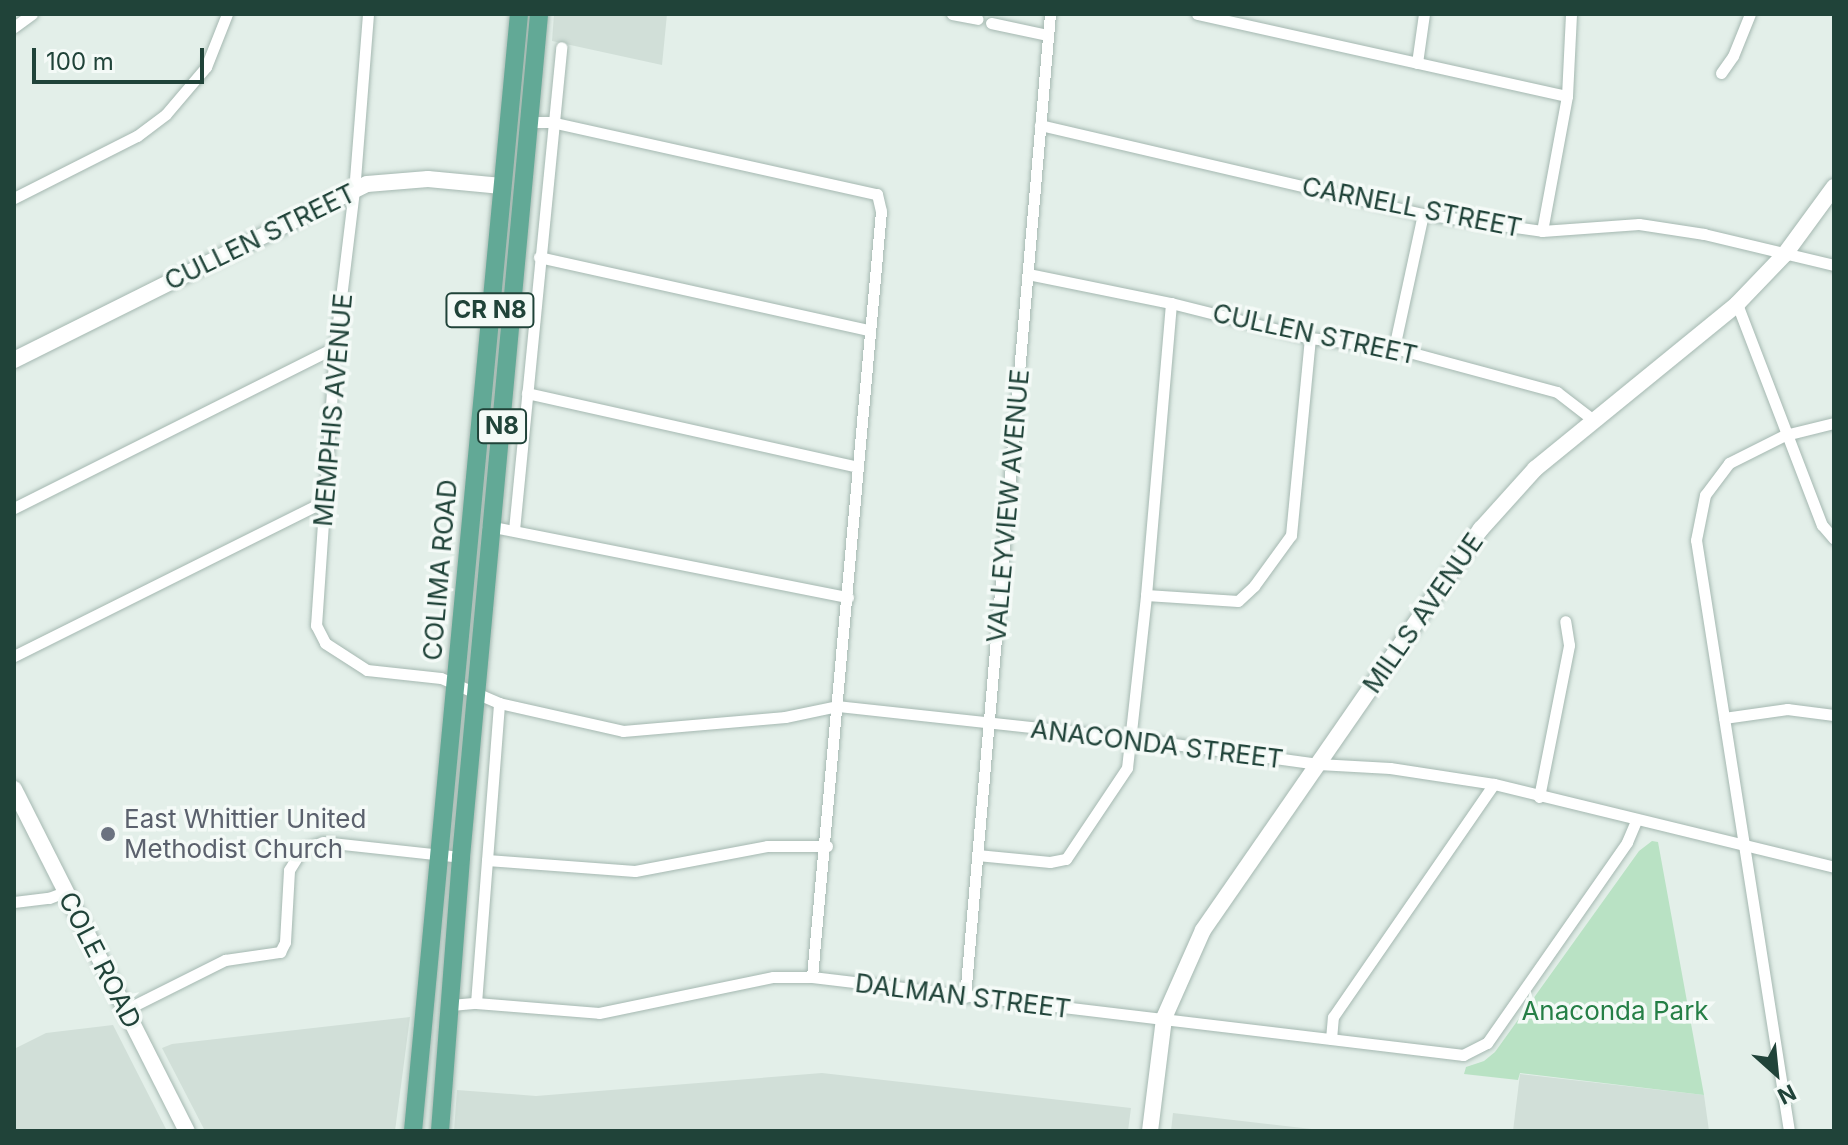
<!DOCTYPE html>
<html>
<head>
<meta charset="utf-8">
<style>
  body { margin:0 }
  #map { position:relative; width:1848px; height:1145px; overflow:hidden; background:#e3efe9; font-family:Inter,sans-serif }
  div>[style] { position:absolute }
  .built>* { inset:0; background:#d1dfd8 }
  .green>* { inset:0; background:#b9e2c4 }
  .roads { filter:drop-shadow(0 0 2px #a5b8b1) drop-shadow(0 0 2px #a5b8b1) }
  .street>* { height:11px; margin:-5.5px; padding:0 5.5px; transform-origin:5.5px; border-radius:5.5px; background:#fff }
  .secondary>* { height:16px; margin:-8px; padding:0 8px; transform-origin:8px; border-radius:8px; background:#fff }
  .primary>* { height:18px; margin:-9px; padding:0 9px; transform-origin:9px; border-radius:9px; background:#62a996 }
  .dots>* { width:22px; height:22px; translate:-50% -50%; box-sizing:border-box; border:4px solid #f4faf7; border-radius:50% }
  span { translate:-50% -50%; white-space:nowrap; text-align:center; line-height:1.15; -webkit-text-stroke:7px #f4faf7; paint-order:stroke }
  .shield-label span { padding:2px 6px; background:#f4faf7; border:2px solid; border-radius:6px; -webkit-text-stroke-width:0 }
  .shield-label { font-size:24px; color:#204339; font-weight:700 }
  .street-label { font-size:26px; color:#204339 }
  .worship-label { font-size:26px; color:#5b616d }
  .left { translate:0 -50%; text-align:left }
  .park-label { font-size:26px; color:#257f46 }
  .frame { position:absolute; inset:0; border:16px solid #204339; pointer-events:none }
  .north { position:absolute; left:1736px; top:1033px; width:80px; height:80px; -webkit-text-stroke:6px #f4faf7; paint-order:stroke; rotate:153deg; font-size:22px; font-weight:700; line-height:32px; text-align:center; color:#204339 }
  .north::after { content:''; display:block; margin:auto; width:28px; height:36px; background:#204339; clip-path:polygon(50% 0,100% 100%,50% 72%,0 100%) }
  .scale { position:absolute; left:32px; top:48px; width:172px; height:36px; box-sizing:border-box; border:4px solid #204339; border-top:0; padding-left:10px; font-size:24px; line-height:28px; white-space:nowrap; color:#204339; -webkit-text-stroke:6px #f4faf7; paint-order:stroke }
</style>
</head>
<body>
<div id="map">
  <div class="built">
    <div style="clip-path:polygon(554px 14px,667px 14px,662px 65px,552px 41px)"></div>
    <div style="clip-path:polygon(410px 1017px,395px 1131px,205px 1131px,162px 1048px,172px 1044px)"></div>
    <div style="clip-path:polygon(113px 1025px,167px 1131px,14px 1131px,14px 1049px,46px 1033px)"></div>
    <div style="clip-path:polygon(822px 1073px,1131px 1108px,1128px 1131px,454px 1131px,457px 1090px,536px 1096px)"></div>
    <div style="clip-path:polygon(1520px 1074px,1704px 1095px,1709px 1131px,1513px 1131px)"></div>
    <div style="clip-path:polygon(1173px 1113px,1329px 1131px,1171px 1131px)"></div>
  </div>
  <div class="green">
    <div style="clip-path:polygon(1652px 841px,1658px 842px,1704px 1095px,1520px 1073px,1518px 1080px,1464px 1074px,1466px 1067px,1484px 1061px,1495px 1052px,1639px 851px)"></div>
  </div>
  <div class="roads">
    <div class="street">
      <div style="left:368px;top:14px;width:177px;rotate:94.5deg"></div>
      <div style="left:354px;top:190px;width:158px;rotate:96.9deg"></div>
      <div style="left:335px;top:347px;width:279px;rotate:93.9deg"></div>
      <div style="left:316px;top:625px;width:20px;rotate:63deg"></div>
      <div style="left:325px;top:643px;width:50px;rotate:32.7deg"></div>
      <div style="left:367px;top:670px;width:74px;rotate:6.2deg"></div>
      <div style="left:441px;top:678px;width:63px;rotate:23.3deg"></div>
      <div style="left:499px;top:703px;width:127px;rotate:12.7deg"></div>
      <div style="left:623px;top:731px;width:163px;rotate:-4.9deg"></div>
      <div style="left:785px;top:717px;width:53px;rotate:-11.9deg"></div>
      <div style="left:837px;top:706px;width:296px;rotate:6.2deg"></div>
      <div style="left:1131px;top:738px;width:189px;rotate:7.9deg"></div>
      <div style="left:1318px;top:764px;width:72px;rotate:3.2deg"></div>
      <div style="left:1390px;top:768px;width:105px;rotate:8.7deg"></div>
      <div style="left:1494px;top:784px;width:350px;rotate:13.7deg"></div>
      <div style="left:952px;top:14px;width:26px;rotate:11deg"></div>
      <div style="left:1197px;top:14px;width:379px;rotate:12.5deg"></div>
      <div style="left:991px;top:23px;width:57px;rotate:12.1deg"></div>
      <div style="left:14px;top:27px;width:22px;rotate:-36deg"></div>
      <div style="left:1417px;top:63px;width:49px;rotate:-81.9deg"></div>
      <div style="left:1721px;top:73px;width:21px;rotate:-55deg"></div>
      <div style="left:1733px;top:56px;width:45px;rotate:-68deg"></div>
      <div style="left:530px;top:122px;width:21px"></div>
      <div style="left:551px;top:122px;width:334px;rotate:12.5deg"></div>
      <div style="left:877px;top:194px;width:17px;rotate:77deg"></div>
      <div style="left:881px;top:211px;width:769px;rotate:95.15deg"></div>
      <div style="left:1040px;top:125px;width:393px;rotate:13.1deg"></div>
      <div style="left:1423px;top:214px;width:120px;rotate:8.1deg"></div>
      <div style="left:1542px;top:231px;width:97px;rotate:-4.1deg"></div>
      <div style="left:1639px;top:224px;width:66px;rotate:8.7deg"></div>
      <div style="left:1704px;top:234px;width:134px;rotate:13.4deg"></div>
      <div style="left:14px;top:198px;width:138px;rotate:-26.8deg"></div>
      <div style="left:137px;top:136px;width:36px;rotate:-37deg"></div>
      <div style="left:166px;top:114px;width:62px;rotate:-49.6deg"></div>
      <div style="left:206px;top:67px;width:57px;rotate:-68.4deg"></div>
      <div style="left:1542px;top:231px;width:137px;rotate:-79.5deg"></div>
      <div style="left:1567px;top:96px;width:82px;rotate:-87.2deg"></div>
      <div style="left:539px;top:257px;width:338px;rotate:12.5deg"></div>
      <div style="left:1028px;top:274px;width:146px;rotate:11.5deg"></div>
      <div style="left:1171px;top:303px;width:143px;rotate:14.1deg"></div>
      <div style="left:1310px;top:338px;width:85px;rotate:6.8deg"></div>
      <div style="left:1394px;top:348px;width:169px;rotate:15.1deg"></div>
      <div style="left:1557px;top:392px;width:44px;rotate:37.6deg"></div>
      <div style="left:1737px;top:304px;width:237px;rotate:69deg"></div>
      <div style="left:1822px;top:525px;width:18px;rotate:49deg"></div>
      <div style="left:1394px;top:348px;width:137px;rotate:-77.8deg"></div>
      <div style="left:527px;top:393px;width:338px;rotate:12.6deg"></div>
      <div style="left:14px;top:508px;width:359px;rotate:-26.6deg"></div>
      <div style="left:488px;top:526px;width:367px;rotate:11.2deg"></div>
      <div style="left:514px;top:530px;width:485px;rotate:-84.4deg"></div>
      <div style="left:1146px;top:595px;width:92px;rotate:3.7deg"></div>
      <div style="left:1238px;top:601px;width:22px;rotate:-43deg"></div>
      <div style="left:1254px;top:586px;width:63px;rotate:-54deg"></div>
      <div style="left:1291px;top:535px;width:198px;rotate:-84.5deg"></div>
      <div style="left:14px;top:656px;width:347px;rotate:-26.5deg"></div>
      <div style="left:1724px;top:718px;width:64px;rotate:-8.1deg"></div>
      <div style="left:1787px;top:709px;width:47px;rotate:7.3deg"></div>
      <div style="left:1539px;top:797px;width:155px;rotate:-78.8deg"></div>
      <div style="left:1569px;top:645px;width:24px;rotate:-99deg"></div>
      <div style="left:977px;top:855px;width:73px;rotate:5.5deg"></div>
      <div style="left:1050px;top:862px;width:16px;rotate:-11deg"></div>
      <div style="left:1066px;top:859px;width:110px;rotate:-56.2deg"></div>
      <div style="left:1127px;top:768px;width:174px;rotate:-83.7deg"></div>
      <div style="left:1146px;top:595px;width:293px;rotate:-85.1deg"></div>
      <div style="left:487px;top:860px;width:148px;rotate:4.3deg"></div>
      <div style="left:635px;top:871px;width:134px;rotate:-10.7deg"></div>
      <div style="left:767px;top:846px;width:60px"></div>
      <div style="left:14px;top:902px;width:35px;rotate:-7deg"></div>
      <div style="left:49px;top:898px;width:17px;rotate:-21deg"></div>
      <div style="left:965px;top:997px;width:987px;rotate:-85.06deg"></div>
      <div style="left:476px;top:1003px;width:301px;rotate:-85.6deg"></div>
      <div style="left:451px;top:1005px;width:25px;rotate:-5deg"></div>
      <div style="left:476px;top:1003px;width:123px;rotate:4.6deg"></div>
      <div style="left:599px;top:1013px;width:178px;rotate:-11.7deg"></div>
      <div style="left:773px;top:977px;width:39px"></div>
      <div style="left:812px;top:977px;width:656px;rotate:6.83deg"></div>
      <div style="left:1463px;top:1055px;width:27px;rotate:-27deg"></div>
      <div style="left:1487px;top:1043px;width:245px;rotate:-55.1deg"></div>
      <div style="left:1627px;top:842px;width:23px;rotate:-67deg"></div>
      <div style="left:127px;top:1009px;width:110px;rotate:-26.6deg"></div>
      <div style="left:225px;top:960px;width:56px;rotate:-8.3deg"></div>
      <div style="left:280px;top:952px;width:11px;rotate:-63deg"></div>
      <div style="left:285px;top:942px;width:72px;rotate:-86.8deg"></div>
      <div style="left:289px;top:870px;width:25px;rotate:-58deg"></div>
      <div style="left:302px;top:849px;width:22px;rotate:-18deg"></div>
      <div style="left:323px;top:842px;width:139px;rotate:6.2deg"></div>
      <div style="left:1331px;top:1039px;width:22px;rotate:-85deg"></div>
      <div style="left:1333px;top:1017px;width:283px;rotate:-55.4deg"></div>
      <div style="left:1789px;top:1131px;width:598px;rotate:-98.94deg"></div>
      <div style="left:1696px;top:540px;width:46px;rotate:-78.7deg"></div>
      <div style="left:1705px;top:495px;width:40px;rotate:-53deg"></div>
      <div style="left:1729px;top:463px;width:63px;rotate:-26.6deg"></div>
      <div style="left:1785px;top:435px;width:50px;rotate:-13.8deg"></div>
    </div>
    <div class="secondary">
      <div style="left:14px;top:360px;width:394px;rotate:-26.5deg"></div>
      <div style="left:367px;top:184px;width:61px;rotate:-4.7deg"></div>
      <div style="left:428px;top:179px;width:74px;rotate:5.4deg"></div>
      <div style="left:14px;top:789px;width:383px;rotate:63.2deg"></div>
      <div style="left:1150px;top:1131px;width:114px;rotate:-82.9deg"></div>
      <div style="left:1164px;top:1018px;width:96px;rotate:-66.1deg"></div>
      <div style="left:1203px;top:930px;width:488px;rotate:-55.3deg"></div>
      <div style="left:1481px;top:529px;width:81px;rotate:-48deg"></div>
      <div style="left:1535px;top:469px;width:261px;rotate:-39.2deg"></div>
      <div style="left:1737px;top:304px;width:69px;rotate:-46.2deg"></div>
      <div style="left:1785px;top:254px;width:83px;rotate:-53.8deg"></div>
    </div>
    <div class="primary">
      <div style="left:413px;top:1131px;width:1122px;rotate:-84.58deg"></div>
      <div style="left:440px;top:1131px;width:275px;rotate:-85.6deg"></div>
      <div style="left:461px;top:857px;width:847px;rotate:-84.71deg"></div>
    </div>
  </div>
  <div class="dots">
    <div style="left:108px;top:834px;background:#6b7280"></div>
  </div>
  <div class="shield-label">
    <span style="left:490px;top:310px">CR N8</span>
    <span style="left:502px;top:426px">N8</span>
  </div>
  <div class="street-label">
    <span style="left:1412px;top:207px;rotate:11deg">CARNELL STREET</span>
    <span style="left:260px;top:237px;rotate:-26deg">CULLEN STREET</span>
    <span style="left:1315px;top:334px;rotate:12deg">CULLEN STREET</span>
    <span style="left:333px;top:410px;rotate:-85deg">MEMPHIS AVENUE</span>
    <span style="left:1008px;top:506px;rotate:-85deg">VALLEYVIEW AVENUE</span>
    <span style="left:440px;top:570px;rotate:-85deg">COLIMA ROAD</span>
    <span style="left:1423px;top:613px;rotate:-55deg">MILLS AVENUE</span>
    <span style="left:1157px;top:744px;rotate:7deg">ANACONDA STREET</span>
    <span style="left:100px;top:960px;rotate:63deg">COLE ROAD</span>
    <span style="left:963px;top:996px;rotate:7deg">DALMAN STREET</span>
  </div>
  <div class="worship-label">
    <span class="left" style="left:124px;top:834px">East Whittier United<br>Methodist Church</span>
  </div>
  <div class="park-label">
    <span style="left:1615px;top:1011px">Anaconda Park</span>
  </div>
  <div class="frame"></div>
  <div class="north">N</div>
  <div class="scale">100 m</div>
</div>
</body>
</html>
